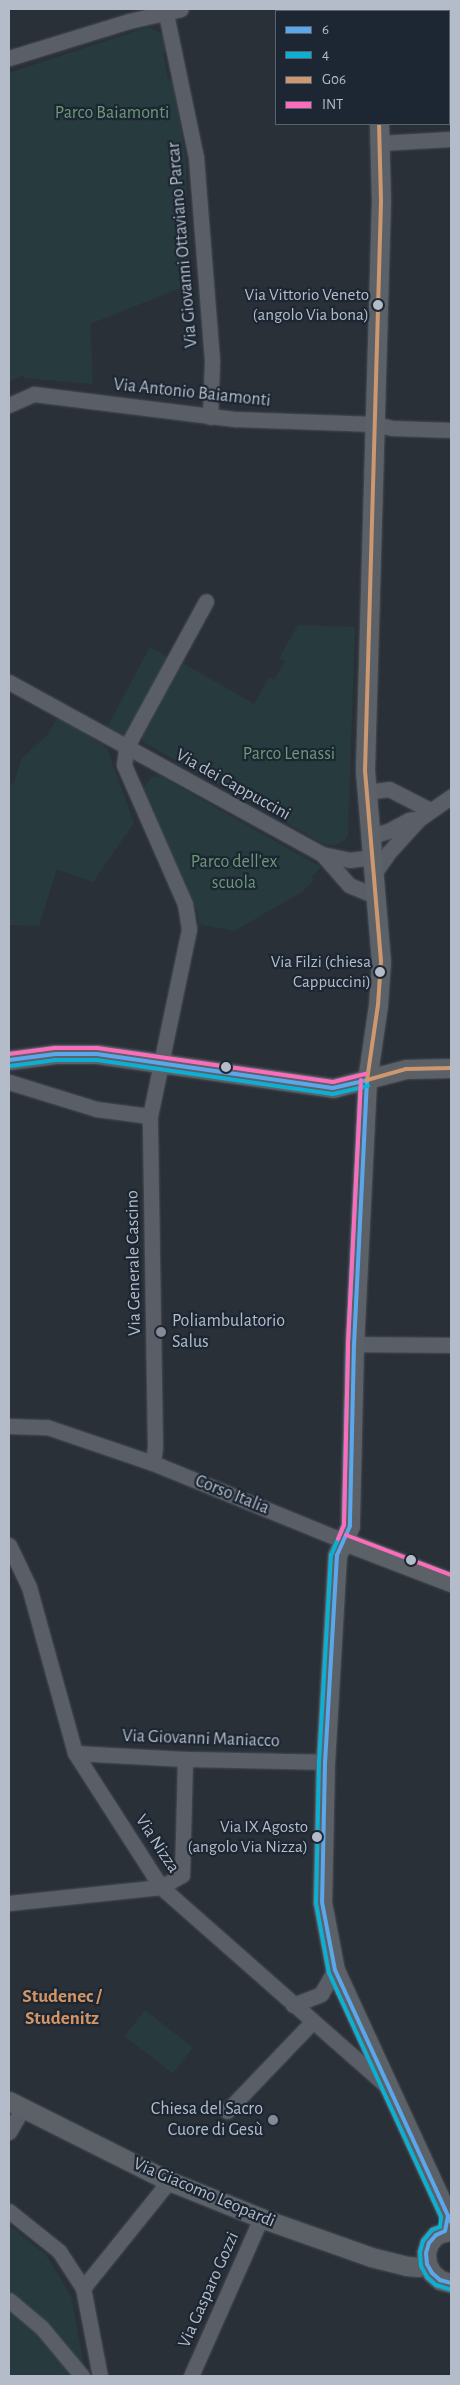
<!DOCTYPE html>
<html>
<head>
<meta charset="utf-8">
<style>
  body { margin:0 }
  #map { position:relative; width:460px; height:2385px; overflow:hidden; background:#2a3038; font-family:"Alegreya Sans",sans-serif }
  div>[style] { position:absolute }
  .green>* { inset:0; background:#273a3e; transform-origin:0 0 }
  .roads { filter:drop-shadow(0 0 1px #484c53) drop-shadow(0 0 1px #484c53) }
  .minor>* { height:15px; margin:-7.5px; padding:0 7.5px; transform-origin:7.5px; border-radius:7.5px; background:#5a5e66 }
  .major>* { height:19px; margin:-9.5px; padding:0 9.5px; transform-origin:9.5px; border-radius:9.5px; background:#5c6168 }
  .bus-1>* { height:4px; margin:-2px; padding:0 2px; transform-origin:2px; border-radius:2px; background:#5aa8eb }
  .bus-2>* { height:4px; margin:-2px; padding:0 2px; transform-origin:2px; border-radius:2px; background:#0dafd3 }
  .bus-3>* { height:4px; margin:-2px; padding:0 2px; transform-origin:2px; border-radius:2px; background:#cd976f }
  .bus-4>* { height:4px; margin:-2px; padding:0 2px; transform-origin:2px; border-radius:2px; background:#fb6dba }
  .dots>* { width:14px; height:14px; translate:-50% -50%; box-sizing:border-box; border:2px solid #1d2633; border-radius:50% }
  span { translate:-50% -50%; white-space:nowrap; text-align:center; line-height:1.15; -webkit-text-stroke:4.5px #1d2633; paint-order:stroke }
  .bus-label { font-size:17px; color:#b4bcc9 }
  .right { translate:-100% -50%; text-align:right }
  .park-label { font-size:18px; color:#6b9a76 }
  .street-label { font-size:18px; color:#b4bcc9 }
  .poi-label { font-size:18px; color:#b4bcc9 }
  .left { translate:0 -50%; text-align:left }
  .neighbourhood-label { font-size:19px; color:#d59563; font-weight:700 }
  .frame { position:absolute; inset:0; border:10px solid #b4bcc9; pointer-events:none }
  .legend { position:absolute; left:275px; top:10px; width:175px; height:115px; box-sizing:border-box; background:#1d2633; border:1px solid #59626f; margin:0; padding:6px 9px; list-style:none; font-size:15px; color:#b4bcc9 }
  .legend li { display:flex; align-items:center; gap:10px; height:25px }
  .legend b { width:25px; border:1px solid #59626f }
</style>
</head>
<body>
<div id="map">
  <div class="green">
    <div style="clip-path:polygon(148px 27px,165px 35px,168px 52px,163px 53px,168px 79px,172px 79px,186px 157px,188px 285px,90px 324px,93px 384px,25px 378px,22px 375px,9px 382px,9px 73px)"></div>
    <div style="clip-path:polygon(298px 625px,355px 627px,348px 834px,345px 840px,334px 846px,324px 844px,143px 742px,142px 738px,183px 663px,254px 704px,269px 677px,274px 680px,285px 661px,279px 658px)"></div>
    <div style="left:150px;top:647px;width:21px;height:91px;rotate:28deg"></div>
    <div style="clip-path:polygon(59px 716px,107px 748px,134px 823px,93px 882px,57px 869px,39px 926px,9px 925px,9px 783px,14px 784px,21px 759px,47px 735px)"></div>
    <div style="clip-path:polygon(160px 776px,321px 867px,312px 877px,314px 880px,302px 892px,234px 931px,199px 924px,197px 910px,143px 788px,152px 777px)"></div>
    <div style="left:145px;top:2010px;width:61px;height:33px;rotate:38deg"></div>
    <div style="clip-path:polygon(9px 2225px,46px 2255px,71px 2296px,86px 2376px,9px 2376px)"></div>
  </div>
  <div class="roads">
    <div class="minor">
      <div style="left:165px;top:9px;width:151px;rotate:78.2deg"></div>
      <div style="left:196px;top:157px;width:205px;rotate:85.5deg"></div>
      <div style="left:212px;top:361px;width:56px;rotate:92deg"></div>
      <div style="left:9px;top:58px;width:126px;rotate:-17.1deg"></div>
      <div style="left:129px;top:21px;width:53px;rotate:-13deg"></div>
      <div style="left:379px;top:143px;width:72px;rotate:-3.2deg"></div>
      <div style="left:9px;top:405px;width:27px;rotate:-24deg"></div>
      <div style="left:34px;top:394px;width:204px;rotate:7.1deg"></div>
      <div style="left:236px;top:419px;width:139px;rotate:2.1deg"></div>
      <div style="left:375px;top:424px;width:17px;rotate:13deg"></div>
      <div style="left:392px;top:428px;width:59px;rotate:1.9deg"></div>
      <div style="left:9px;top:682px;width:357px;rotate:28.8deg"></div>
      <div style="left:322px;top:854px;width:29px;rotate:12deg"></div>
      <div style="left:350px;top:860px;width:21px;rotate:-8deg"></div>
      <div style="left:365px;top:792px;width:24px;rotate:-7deg"></div>
      <div style="left:389px;top:789px;width:46px;rotate:27.1deg"></div>
      <div style="left:369px;top:837px;width:20px;rotate:-18deg"></div>
      <div style="left:388px;top:831px;width:24px;rotate:-28deg"></div>
      <div style="left:409px;top:820px;width:6px;rotate:-9deg"></div>
      <div style="left:322px;top:854px;width:41px;rotate:48.9deg"></div>
      <div style="left:349px;top:885px;width:28px;rotate:23deg"></div>
      <div style="left:373px;top:875px;width:29px;rotate:-55deg"></div>
      <div style="left:390px;top:851px;width:43px;rotate:-47.8deg"></div>
      <div style="left:419px;top:819px;width:39px;rotate:-35deg"></div>
      <div style="left:9px;top:1082px;width:91px;rotate:17.2deg"></div>
      <div style="left:96px;top:1109px;width:54px;rotate:7.4deg"></div>
      <div style="left:354px;top:1344px;width:97px;rotate:0.6deg"></div>
      <div style="left:9px;top:1426px;width:38px;rotate:2deg"></div>
      <div style="left:47px;top:1427px;width:112px;rotate:18.8deg"></div>
      <div style="left:153px;top:1463px;width:206px;rotate:22.2deg"></div>
      <div style="left:153px;top:1463px;width:16px;rotate:-83deg"></div>
      <div style="left:155px;top:1447px;width:331px;rotate:-90.9deg"></div>
      <div style="left:150px;top:1116px;width:191px;rotate:-78.2deg"></div>
      <div style="left:189px;top:929px;width:25px;rotate:-99deg"></div>
      <div style="left:185px;top:904px;width:152px;rotate:-113.7deg"></div>
      <div style="left:124px;top:765px;width:17px;rotate:-83deg"></div>
      <div style="left:126px;top:748px;width:167px;rotate:-61.4deg"></div>
      <div style="left:9px;top:1545px;width:47px;rotate:64.5deg"></div>
      <div style="left:29px;top:1587px;width:172px;rotate:74.5deg"></div>
      <div style="left:75px;top:1753px;width:159px;rotate:57.3deg"></div>
      <div style="left:161px;top:1887px;width:303px;rotate:41.4deg"></div>
      <div style="left:75px;top:1753px;width:110px;rotate:3.1deg"></div>
      <div style="left:185px;top:1759px;width:140px;rotate:1.2deg"></div>
      <div style="left:9px;top:1903px;width:153px;rotate:-6deg"></div>
      <div style="left:161px;top:1887px;width:24px;rotate:-30deg"></div>
      <div style="left:182px;top:1875px;width:116px;rotate:-88.5deg"></div>
      <div style="left:293px;top:2005px;width:30px;rotate:-21deg"></div>
      <div style="left:321px;top:1994px;width:28px;rotate:-60deg"></div>
      <div style="left:227px;top:2111px;width:123px;rotate:-46.3deg"></div>
      <div style="left:9px;top:2132px;width:28px;rotate:-60deg"></div>
      <div style="left:9px;top:2211px;width:64px;rotate:38.7deg"></div>
      <div style="left:59px;top:2251px;width:44px;rotate:57deg"></div>
      <div style="left:83px;top:2288px;width:90px;rotate:79.1deg"></div>
      <div style="left:83px;top:2288px;width:137px;rotate:-51.2deg"></div>
      <div style="left:9px;top:2300px;width:43px;rotate:40.3deg"></div>
      <div style="left:42px;top:2328px;width:62px;rotate:50.2deg"></div>
      <div style="left:191px;top:2376px;width:173px;rotate:-66.1deg"></div>
    </div>
    <div class="major">
      <div style="left:377px;top:9px;width:2px;rotate:90deg"></div>
      <div style="left:379px;top:124px;width:76px;rotate:88.5deg"></div>
      <div style="left:381px;top:200px;width:571px;rotate:91.61deg"></div>
      <div style="left:365px;top:771px;width:191px;rotate:85.2deg"></div>
      <div style="left:381px;top:961px;width:44px;rotate:93.9deg"></div>
      <div style="left:378px;top:1005px;width:76px;rotate:98.3deg"></div>
      <div style="left:367px;top:1080px;width:264px;rotate:92.8deg"></div>
      <div style="left:354px;top:1344px;width:182px;rotate:91.3deg"></div>
      <div style="left:350px;top:1526px;width:32px;rotate:114deg"></div>
      <div style="left:337px;top:1555px;width:207px;rotate:93.3deg"></div>
      <div style="left:325px;top:1762px;width:140px;rotate:91.2deg"></div>
      <div style="left:322px;top:1902px;width:69px;rotate:79.2deg"></div>
      <div style="left:335px;top:1970px;width:277px;rotate:65.3deg"></div>
      <div style="left:9px;top:1060px;width:47px;rotate:-7.3deg"></div>
      <div style="left:56px;top:1054px;width:41px"></div>
      <div style="left:97px;top:1054px;width:238px;rotate:8.2deg"></div>
      <div style="left:333px;top:1088px;width:75px;rotate:-14.6deg"></div>
      <div style="left:406px;top:1069px;width:45px;rotate:-1.3deg"></div>
      <div style="left:344px;top:1541px;width:115px;rotate:21deg"></div>
      <div style="left:9px;top:2101px;width:179px;rotate:26.6deg"></div>
      <div style="left:169px;top:2181px;width:99px;rotate:21.9deg"></div>
      <div style="left:261px;top:2218px;width:117px;rotate:19.5deg"></div>
      <div style="left:371px;top:2257px;width:37px;rotate:14deg"></div>
      <div style="left:407px;top:2266px;width:11px;rotate:5deg"></div>
      <div style="left:418px;top:2267px;width:9px;rotate:-18deg"></div>
      <div style="left:451px;top:2230px;width:16px;rotate:162deg"></div>
      <div style="left:436px;top:2235px;width:11px;rotate:131deg"></div>
      <div style="left:429px;top:2243px;width:10px;rotate:107deg"></div>
      <div style="left:426px;top:2253px;width:11px;rotate:85deg"></div>
      <div style="left:427px;top:2264px;width:10px;rotate:61deg"></div>
      <div style="left:432px;top:2273px;width:11px;rotate:41deg"></div>
      <div style="left:440px;top:2280px;width:11px;rotate:15deg"></div>
    </div>
  </div>
  <div class="bus-1">
    <div style="left:9px;top:1060px;width:47px;rotate:-7.3deg"></div>
    <div style="left:56px;top:1054px;width:41px"></div>
    <div style="left:97px;top:1054px;width:238px;rotate:8.2deg"></div>
    <div style="left:333px;top:1088px;width:35px;rotate:-13deg"></div>
    <div style="left:367px;top:1080px;width:264px;rotate:92.8deg"></div>
    <div style="left:354px;top:1344px;width:182px;rotate:91.3deg"></div>
    <div style="left:350px;top:1526px;width:32px;rotate:114deg"></div>
    <div style="left:337px;top:1555px;width:207px;rotate:93.3deg"></div>
    <div style="left:325px;top:1762px;width:140px;rotate:91.2deg"></div>
    <div style="left:322px;top:1902px;width:69px;rotate:79.2deg"></div>
    <div style="left:335px;top:1970px;width:277px;rotate:65.3deg"></div>
    <div style="left:448px;top:2216px;width:15px;rotate:101deg"></div>
    <div style="left:445px;top:2231px;width:10px;rotate:156deg"></div>
    <div style="left:436px;top:2235px;width:11px;rotate:131deg"></div>
    <div style="left:429px;top:2243px;width:10px;rotate:107deg"></div>
    <div style="left:426px;top:2253px;width:11px;rotate:85deg"></div>
    <div style="left:427px;top:2264px;width:10px;rotate:61deg"></div>
    <div style="left:432px;top:2273px;width:11px;rotate:41deg"></div>
    <div style="left:440px;top:2280px;width:11px;rotate:15deg"></div>
  </div>
  <div class="bus-2">
    <div style="left:10px;top:1066px;width:46px;rotate:-7.4deg"></div>
    <div style="left:56px;top:1060px;width:41px"></div>
    <div style="left:97px;top:1060px;width:238px;rotate:8.2deg"></div>
    <div style="left:333px;top:1094px;width:36px;rotate:-13deg"></div>
    <div style="left:361px;top:1080px;width:264px;rotate:92.8deg"></div>
    <div style="left:348px;top:1344px;width:181px;rotate:91.3deg"></div>
    <div style="left:344px;top:1525px;width:33px;rotate:113deg"></div>
    <div style="left:331px;top:1555px;width:207px;rotate:93.3deg"></div>
    <div style="left:319px;top:1762px;width:141px;rotate:91.2deg"></div>
    <div style="left:316px;top:1903px;width:71px;rotate:79.5deg"></div>
    <div style="left:329px;top:1973px;width:268px;rotate:65.3deg"></div>
    <div style="left:441px;top:2217px;width:10px;rotate:96deg"></div>
    <div style="left:440px;top:2227px;width:9px;rotate:159deg"></div>
    <div style="left:432px;top:2230px;width:14px;rotate:129deg"></div>
    <div style="left:423px;top:2241px;width:11px;rotate:105deg"></div>
    <div style="left:420px;top:2252px;width:14px;rotate:86deg"></div>
    <div style="left:421px;top:2266px;width:13px;rotate:61deg"></div>
    <div style="left:427px;top:2277px;width:12px;rotate:42deg"></div>
    <div style="left:436px;top:2285px;width:14px;rotate:17deg"></div>
  </div>
  <div class="bus-3">
    <div style="left:367px;top:1080px;width:76px;rotate:-81.7deg"></div>
    <div style="left:378px;top:1005px;width:44px;rotate:-86.1deg"></div>
    <div style="left:381px;top:961px;width:191px;rotate:-94.8deg"></div>
    <div style="left:365px;top:771px;width:571px;rotate:-88.39deg"></div>
    <div style="left:381px;top:200px;width:76px;rotate:-91.5deg"></div>
    <div style="left:367px;top:1080px;width:41px;rotate:-15.8deg"></div>
    <div style="left:406px;top:1069px;width:45px;rotate:-1.3deg"></div>
  </div>
  <div class="bus-4">
    <div style="left:9px;top:1054px;width:46px;rotate:-7.4deg"></div>
    <div style="left:55px;top:1048px;width:42px"></div>
    <div style="left:97px;top:1048px;width:238px;rotate:8.2deg"></div>
    <div style="left:333px;top:1082px;width:34px;rotate:-14deg"></div>
    <div style="left:346px;top:1535px;width:112px;rotate:20.9deg"></div>
    <div style="left:338px;top:1539px;width:15px;rotate:-67deg"></div>
    <div style="left:344px;top:1525px;width:181px;rotate:-88.7deg"></div>
    <div style="left:348px;top:1344px;width:264px;rotate:-87.2deg"></div>
  </div>
  <div class="dots">
    <div style="left:378px;top:305px;background:#b4bcc9"></div>
    <div style="left:380px;top:972px;background:#b4bcc9"></div>
    <div style="left:226px;top:1067px;background:#b4bcc9"></div>
    <div style="left:161px;top:1332px;background:#848b96"></div>
    <div style="left:411px;top:1560px;background:#b4bcc9"></div>
    <div style="left:317px;top:1837px;background:#b4bcc9"></div>
    <div style="left:273px;top:2120px;background:#848b96"></div>
  </div>
  <div class="bus-label">
    <span class="right" style="left:369px;top:305px">Via Vittorio Veneto<br>(angolo Via bona)</span>
    <span class="right" style="left:371px;top:972px">Via Filzi (chiesa<br>Cappuccini)</span>
    <span class="right" style="left:308px;top:1837px">Via IX Agosto<br>(angolo Via Nizza)</span>
  </div>
  <div class="park-label">
    <span style="left:112px;top:113px">Parco Baiamonti</span>
    <span style="left:289px;top:754px">Parco Lenassi</span>
    <span style="left:234px;top:873px">Parco dell'ex<br>scuola</span>
  </div>
  <div class="street-label">
    <span style="left:183px;top:245px;rotate:-95deg">Via Giovanni Ottaviano Parcar</span>
    <span style="left:192px;top:393px;rotate:6deg">Via Antonio Baiamonti</span>
    <span style="left:233px;top:785px;rotate:29deg">Via dei Cappuccini</span>
    <span style="left:134px;top:1263px;rotate:-91deg">Via Generale Cascino</span>
    <span style="left:232px;top:1495px;rotate:22deg">Corso Italia</span>
    <span style="left:201px;top:1739px;rotate:2deg">Via Giovanni Maniacco</span>
    <span style="left:157px;top:1844px;rotate:57deg">Via Nizza</span>
    <span style="left:204px;top:2193px;rotate:23deg">Via Giacomo Leopardi</span>
    <span style="left:209px;top:2290px;rotate:-66deg">Via Gasparo Gozzi</span>
  </div>
  <div class="poi-label">
    <span class="left" style="left:172px;top:1332px">Poliambulatorio<br>Salus</span>
    <span class="right" style="left:263px;top:2120px">Chiesa del Sacro<br>Cuore di Gesù</span>
  </div>
  <div class="neighbourhood-label">
    <span style="left:62px;top:2008px">Studenec /<br>Studenitz</span>
  </div>
  <div class="frame"></div>
  <ul class="legend">
  <li><b style="height:6px;background:#5aa8eb"></b>6</li>
  <li><b style="height:6px;background:#0dafd3"></b>4</li>
  <li><b style="height:6px;background:#cd976f"></b>G06</li>
  <li><b style="height:6px;background:#fb6dba"></b>INT</li>
  </ul>
</div>
</body>
</html>
